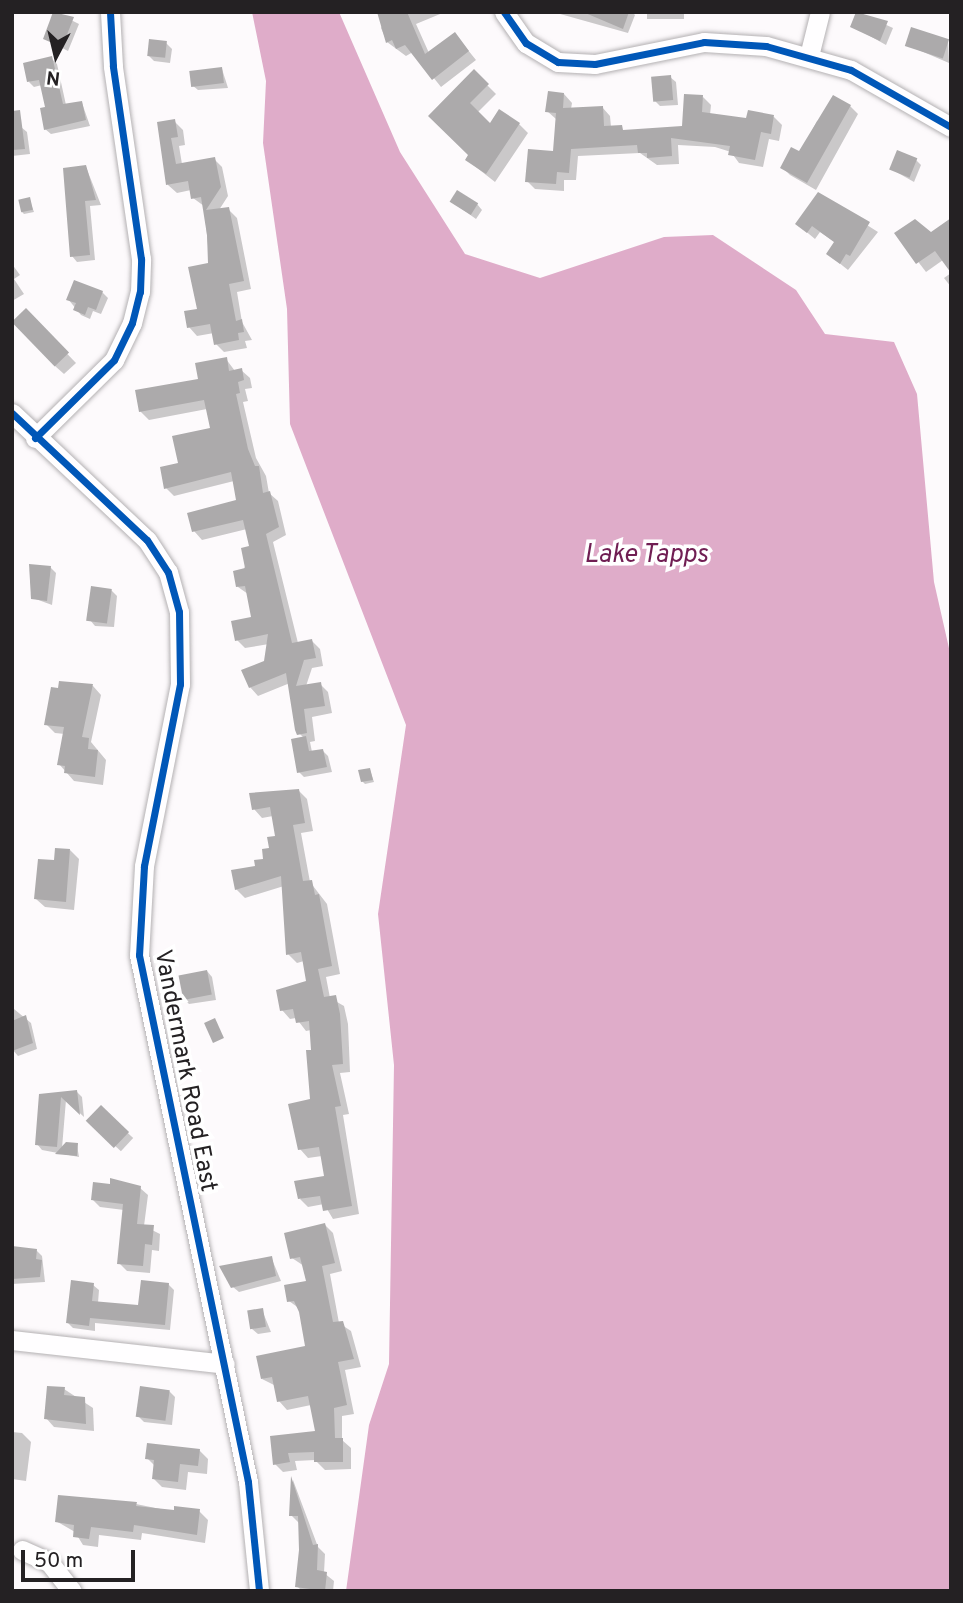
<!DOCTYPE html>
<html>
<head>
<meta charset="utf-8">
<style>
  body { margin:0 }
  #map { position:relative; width:963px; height:1603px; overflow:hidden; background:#fdfafc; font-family:Overpass,sans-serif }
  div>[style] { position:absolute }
  .water>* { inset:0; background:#dfacc9 }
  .shadow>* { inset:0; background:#0003; transform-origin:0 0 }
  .building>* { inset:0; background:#acaaab; transform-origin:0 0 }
  .roads { filter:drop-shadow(0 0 2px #b4b1b3) drop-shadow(0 0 2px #b4b1b3) }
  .minor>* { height:19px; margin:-9.5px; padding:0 9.5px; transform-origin:9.5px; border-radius:9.5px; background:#fffeff }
  .cycleway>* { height:7px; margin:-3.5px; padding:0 3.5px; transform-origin:3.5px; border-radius:3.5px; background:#0057b8 }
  span { translate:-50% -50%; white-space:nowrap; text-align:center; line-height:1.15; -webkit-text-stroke:7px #fff; paint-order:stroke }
  .street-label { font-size:24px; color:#242123 }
  .water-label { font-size:26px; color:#701e53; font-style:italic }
  .frame { position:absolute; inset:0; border:14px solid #242123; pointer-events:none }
  .north { position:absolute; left:21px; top:21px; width:70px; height:70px; -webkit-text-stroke:5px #fff; paint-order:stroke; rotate:187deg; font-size:19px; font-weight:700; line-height:28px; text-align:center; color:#242123 }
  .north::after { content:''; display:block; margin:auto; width:24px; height:32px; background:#242123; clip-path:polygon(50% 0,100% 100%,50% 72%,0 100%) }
  .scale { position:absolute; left:21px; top:1550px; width:114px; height:32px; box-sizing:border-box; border:4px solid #242123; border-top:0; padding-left:9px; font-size:21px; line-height:24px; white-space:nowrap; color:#242123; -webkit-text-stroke:5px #fff; paint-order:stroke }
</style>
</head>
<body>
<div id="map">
  <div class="water">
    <div style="clip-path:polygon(252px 12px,339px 12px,400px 152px,465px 254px,540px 278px,664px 237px,713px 235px,796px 290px,825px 334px,894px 342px,917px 394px,934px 582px,951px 657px,951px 1591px,346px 1591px,369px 1425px,389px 1364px,394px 1065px,378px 914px,406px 725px,290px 424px,287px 309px,263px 143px,266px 81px)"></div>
  </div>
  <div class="shadow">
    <div style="clip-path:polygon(55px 12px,79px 24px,68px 51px,45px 39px)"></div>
    <div style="clip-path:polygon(388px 12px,445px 12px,416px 24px,429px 53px,455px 34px,476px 60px,441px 87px,413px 52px,406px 56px,387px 42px,381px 28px)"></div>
    <div style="clip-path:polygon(553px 12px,632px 12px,635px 15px,628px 33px)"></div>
    <div style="left:647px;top:12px;width:37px;height:7px"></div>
    <div style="clip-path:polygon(858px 12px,893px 28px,886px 45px,852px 26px)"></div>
    <div style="clip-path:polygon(948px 41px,949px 63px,907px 45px)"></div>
    <div style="clip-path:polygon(166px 43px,172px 49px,170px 63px,154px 61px,149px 56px)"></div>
    <div style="clip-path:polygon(51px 58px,57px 64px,66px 105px,82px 103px,90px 126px,51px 134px,45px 129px,47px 109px,42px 85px,34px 87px,29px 82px)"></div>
    <div style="clip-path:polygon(222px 69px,228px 88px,198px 90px,192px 85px)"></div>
    <div style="clip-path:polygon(474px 72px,496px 94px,477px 113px,490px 126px,519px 124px,528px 133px,495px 182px,467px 160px,470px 155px,431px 116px)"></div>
    <div style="clip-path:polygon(670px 77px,676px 82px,678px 105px,660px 106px,655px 101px)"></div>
    <div style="clip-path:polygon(564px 94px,572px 103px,571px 109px,602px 107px,610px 116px,611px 127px,626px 131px,684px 128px,703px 97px,711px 105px,710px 115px,748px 120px,774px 117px,782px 125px,779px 141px,769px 139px,763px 167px,739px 163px,731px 152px,715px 147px,678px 145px,679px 164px,657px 165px,640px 153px,578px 156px,576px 180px,564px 180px,564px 191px,535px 189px,527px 181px,554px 153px,556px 119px,547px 111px)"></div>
    <div style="clip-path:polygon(850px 106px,858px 114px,816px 190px,790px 175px,782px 167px,800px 154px,817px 121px)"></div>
    <div style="clip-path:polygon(174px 121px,183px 130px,185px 145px,179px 146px,182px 164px,214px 159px,222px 167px,228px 196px,219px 210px,228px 209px,237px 218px,251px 289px,237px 292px,242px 322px,252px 340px,245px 341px,247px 348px,224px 352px,216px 344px,214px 333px,197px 336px,189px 327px,199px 310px,210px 265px,204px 206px,193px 198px,191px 190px,177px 193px,168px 185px,159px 124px)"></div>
    <div style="clip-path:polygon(21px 127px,27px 132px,30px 154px,12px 156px,12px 128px)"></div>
    <div style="clip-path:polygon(916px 160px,921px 165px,914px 182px,891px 169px)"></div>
    <div style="clip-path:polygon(86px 167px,101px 205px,90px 206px,95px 260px,77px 262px,72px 256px)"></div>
    <div style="clip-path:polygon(818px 194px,878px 232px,848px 270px,828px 254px,836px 243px,820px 232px,815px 239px,797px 224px)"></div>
    <div style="clip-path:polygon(29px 199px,34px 212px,24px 214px,22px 212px)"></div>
    <div style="clip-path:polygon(452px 202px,477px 204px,482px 210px,476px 219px)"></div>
    <div style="clip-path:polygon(897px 234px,931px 234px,943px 260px,926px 272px)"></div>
    <div style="clip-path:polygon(12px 264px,20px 275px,14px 279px,24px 294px,12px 301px)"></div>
    <div style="clip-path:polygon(951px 273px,951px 287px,944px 278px)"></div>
    <div style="clip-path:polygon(102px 292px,108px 298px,101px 314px,93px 311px,90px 319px,81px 315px,68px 299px)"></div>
    <div style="clip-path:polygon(26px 311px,76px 363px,64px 374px,55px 366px)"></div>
    <div style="clip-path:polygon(226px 359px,235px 371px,241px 370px,250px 378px,252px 388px,245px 389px,248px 401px,243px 402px,256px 458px,266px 476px,269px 493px,278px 501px,286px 535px,273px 542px,298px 643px,311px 640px,320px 649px,323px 666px,312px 668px,306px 686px,320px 684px,328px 692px,332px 713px,312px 717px,315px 741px,310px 742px,312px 752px,323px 751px,328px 756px,332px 772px,304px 777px,299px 772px,304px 738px,299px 733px,290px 683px,258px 696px,250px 687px,266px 662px,269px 644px,245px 648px,237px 640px,254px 619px,248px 594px,238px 587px,251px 548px,247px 529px,202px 540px,194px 531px,238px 501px,234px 481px,174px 496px,166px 488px,212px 429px,207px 409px,149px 420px,140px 411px,200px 380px)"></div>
    <div style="clip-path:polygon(31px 565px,50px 567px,56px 573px,52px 605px,33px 598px)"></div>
    <div style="clip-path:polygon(111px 590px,117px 596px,114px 627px,95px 626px,90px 620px)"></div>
    <div style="clip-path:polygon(61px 682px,93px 686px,101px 695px,91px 742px,106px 760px,103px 785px,74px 781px,59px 764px,65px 734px,55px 733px,46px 724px)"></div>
    <div style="clip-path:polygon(370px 770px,374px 782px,365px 784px,362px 781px)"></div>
    <div style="clip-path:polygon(299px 791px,307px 799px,313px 831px,301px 833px,310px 882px,327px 904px,340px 974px,326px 977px,330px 998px,344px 1006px,348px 1024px,350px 1072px,340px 1073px,349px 1114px,343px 1115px,359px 1214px,333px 1219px,324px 1204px,308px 1207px,300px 1199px,326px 1177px,322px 1156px,308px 1158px,300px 1149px,312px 1100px,308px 1052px,313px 1051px,311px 1030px,306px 1031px,296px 1018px,290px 1019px,282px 1010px,308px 982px,304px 961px,297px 963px,288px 954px,284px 886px,245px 898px,236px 889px,265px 860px,277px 837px,273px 816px,262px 818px,254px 809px)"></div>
    <div style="clip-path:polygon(70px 850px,79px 859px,74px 910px,45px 907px,36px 899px)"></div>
    <div style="clip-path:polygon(207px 971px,212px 977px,216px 1000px,189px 1004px,183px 998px)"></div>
    <div style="clip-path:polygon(14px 1009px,31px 1023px,37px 1049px,18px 1056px,12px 1049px)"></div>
    <div style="clip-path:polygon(77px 1092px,82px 1097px,84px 1117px,66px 1100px,62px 1148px,77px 1145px,79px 1157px,42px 1150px,37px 1144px,41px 1095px)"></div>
    <div style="left:101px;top:1108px;width:44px;height:18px;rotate:43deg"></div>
    <div style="clip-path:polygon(140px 1188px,148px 1195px,144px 1226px,160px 1234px,159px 1251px,152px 1250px,150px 1273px,127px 1271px,119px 1263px,124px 1210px,100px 1207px,93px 1200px)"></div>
    <div style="clip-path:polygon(325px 1225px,333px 1233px,342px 1271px,330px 1274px,339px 1323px,351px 1331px,361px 1367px,345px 1370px,354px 1414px,342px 1416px,342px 1440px,351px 1448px,351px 1469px,325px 1470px,315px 1460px,295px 1461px,297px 1470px,283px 1472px,275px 1464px,272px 1438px,317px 1433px,311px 1405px,287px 1410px,279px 1401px,276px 1386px,262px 1379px,307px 1348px,300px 1309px,289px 1301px,308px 1282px,304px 1266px,292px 1258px)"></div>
    <div style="clip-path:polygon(12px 1248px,36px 1250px,42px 1256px,45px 1282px,12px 1284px)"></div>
    <div style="clip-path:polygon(271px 1257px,281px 1281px,239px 1292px,233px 1287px)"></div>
    <div style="clip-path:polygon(168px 1284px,174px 1290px,170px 1330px,95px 1323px,95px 1331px,73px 1328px,68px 1323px,93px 1285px,99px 1290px,98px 1303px,140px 1307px)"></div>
    <div style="clip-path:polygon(262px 1310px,271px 1332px,258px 1334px,252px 1329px)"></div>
    <div style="clip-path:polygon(64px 1389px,93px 1408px,94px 1431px,54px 1427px,46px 1418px)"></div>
    <div style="clip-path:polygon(169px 1391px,175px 1397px,172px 1425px,144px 1422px,138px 1416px)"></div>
    <div style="clip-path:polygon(12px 1432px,22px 1433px,31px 1442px,26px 1481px,12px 1479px)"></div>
    <div style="clip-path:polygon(199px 1450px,208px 1459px,207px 1474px,188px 1472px,186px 1490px,162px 1487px,153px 1478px,155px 1466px,147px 1458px)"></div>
    <div style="clip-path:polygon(293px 1480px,318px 1547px,325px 1554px,324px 1573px,334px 1581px,333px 1591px,302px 1591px,297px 1586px,301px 1550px,300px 1524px,291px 1515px)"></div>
    <div style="clip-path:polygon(136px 1504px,175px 1512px,199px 1511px,208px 1520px,205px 1543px,142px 1533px,141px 1540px,99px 1535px,98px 1547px,83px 1545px,75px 1532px,56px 1521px)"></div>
  </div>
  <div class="building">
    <div style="clip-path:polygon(53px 12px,74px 17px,62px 47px,43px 39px)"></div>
    <div style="clip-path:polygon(377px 12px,407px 12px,425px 54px,455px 32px,469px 51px,432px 80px,405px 45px,396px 49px,392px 40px,386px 43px)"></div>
    <div style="clip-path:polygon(583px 12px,629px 12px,623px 29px)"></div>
    <div style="clip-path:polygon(856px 12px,888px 21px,880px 41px,850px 27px)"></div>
    <div style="left:911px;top:27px;width:40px;height:20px;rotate:18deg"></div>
    <div style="left:149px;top:39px;width:18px;height:17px;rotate:6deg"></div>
    <div style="clip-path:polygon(52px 56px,63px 104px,82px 101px,86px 120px,44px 130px,40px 108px,45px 107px,39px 80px,27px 82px,23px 63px)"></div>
    <div style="left:222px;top:67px;width:16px;height:33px;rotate:83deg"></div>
    <div style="clip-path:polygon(474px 69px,489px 84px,470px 103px,490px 123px,499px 109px,520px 123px,486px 174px,465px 160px,468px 155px,428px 116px)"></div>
    <div style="left:671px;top:75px;width:25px;height:20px;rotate:85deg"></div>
    <div style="clip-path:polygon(548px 91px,564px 93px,563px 108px,603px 106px,604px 126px,622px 125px,623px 130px,682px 126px,684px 94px,703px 95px,702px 112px,746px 118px,748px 110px,774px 115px,771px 134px,761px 132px,755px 160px,728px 155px,730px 146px,671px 138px,672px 156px,647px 158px,647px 153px,638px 153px,637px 145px,571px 149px,569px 173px,557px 172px,556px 184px,525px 182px,528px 149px,553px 151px,556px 113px,545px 112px)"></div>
    <div style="clip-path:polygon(833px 95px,851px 105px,807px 183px,780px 168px,791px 147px,799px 151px)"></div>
    <div style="clip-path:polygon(20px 110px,25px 149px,12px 150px,12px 111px)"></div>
    <div style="clip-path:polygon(175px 119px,178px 137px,171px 138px,176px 164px,215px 157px,221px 187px,206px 210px,229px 207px,244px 281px,229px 284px,236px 321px,242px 319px,244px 332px,238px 333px,239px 340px,214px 345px,210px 324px,187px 328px,184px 311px,197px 309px,188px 267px,208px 263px,207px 235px,201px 197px,191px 199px,188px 181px,166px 185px,157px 122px)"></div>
    <div style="left:897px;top:150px;width:22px;height:21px;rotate:22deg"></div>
    <div style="clip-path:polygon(86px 165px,96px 200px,85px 201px,90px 255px,70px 257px,63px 168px)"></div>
    <div style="left:457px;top:190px;width:25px;height:14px;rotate:32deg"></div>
    <div style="clip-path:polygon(818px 192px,870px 222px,850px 256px,846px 254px,840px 264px,826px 254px,834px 242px,812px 226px,807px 233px,795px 224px)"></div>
    <div style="left:30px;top:197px;width:13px;height:12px;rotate:77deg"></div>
    <div style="clip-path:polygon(951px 218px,951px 273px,935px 251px,916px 264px,894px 233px,915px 219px,931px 232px)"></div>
    <div style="clip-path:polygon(74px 280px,103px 291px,96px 310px,88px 307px,85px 315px,73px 310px,76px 303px,66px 300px)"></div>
    <div style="left:26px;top:308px;width:62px;height:20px;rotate:46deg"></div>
    <div style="clip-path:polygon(227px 357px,229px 371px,242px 368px,244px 380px,238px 382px,240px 393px,236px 394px,248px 449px,255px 466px,259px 466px,263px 493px,270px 491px,279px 527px,266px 534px,292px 643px,312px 639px,316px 658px,304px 660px,296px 686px,321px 682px,325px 706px,304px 709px,307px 733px,297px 735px,295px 730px,286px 673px,249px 688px,241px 670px,264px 661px,268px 634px,235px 641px,231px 621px,251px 617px,245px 586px,236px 587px,233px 571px,245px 568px,241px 548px,249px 546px,243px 520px,192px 532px,187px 513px,236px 500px,231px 472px,164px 489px,160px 467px,178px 463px,172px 436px,210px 428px,204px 400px,139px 412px,135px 390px,198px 379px,195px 363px)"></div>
    <div style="clip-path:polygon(29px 564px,51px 566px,47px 601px,31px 599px)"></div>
    <div style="left:91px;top:586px;width:21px;height:35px;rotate:8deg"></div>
    <div style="clip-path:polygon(59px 681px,93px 684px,82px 737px,89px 738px,88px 749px,98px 750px,95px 777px,64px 773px,65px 766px,57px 765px,64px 727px,44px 725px,51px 687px,58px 688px)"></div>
    <div style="clip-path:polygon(306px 736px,309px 751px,323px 749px,327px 767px,297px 773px,291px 739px)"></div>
    <div style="clip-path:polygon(370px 768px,373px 780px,361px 782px,358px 770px)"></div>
    <div style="clip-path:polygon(299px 789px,305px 823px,293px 825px,303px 881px,312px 880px,315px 895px,319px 894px,332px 966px,318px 969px,324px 997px,336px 995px,340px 1014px,343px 1064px,332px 1065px,341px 1106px,335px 1107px,352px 1206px,323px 1211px,320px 1196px,298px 1199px,294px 1181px,324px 1176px,319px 1147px,298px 1150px,288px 1104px,310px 1099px,306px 1050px,311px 1050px,309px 1021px,296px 1023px,293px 1009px,280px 1011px,276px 990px,306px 981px,301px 952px,286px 955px,281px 876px,235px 890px,231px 870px,255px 866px,254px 860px,263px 859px,262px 849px,269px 848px,267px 837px,275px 836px,270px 807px,252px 810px,249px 793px)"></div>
    <div style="clip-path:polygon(55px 848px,70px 849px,66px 902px,34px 899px,38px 859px,54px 860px)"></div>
    <div style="left:207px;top:970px;width:25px;height:29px;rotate:79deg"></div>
    <div style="clip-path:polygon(26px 1015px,33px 1043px,12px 1051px,12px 1021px)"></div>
    <div style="left:215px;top:1018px;width:22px;height:12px;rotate:66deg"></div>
    <div style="clip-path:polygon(77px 1090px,80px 1115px,61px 1097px,57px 1147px,35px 1145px,39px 1094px)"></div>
    <div style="left:101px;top:1105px;width:39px;height:22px;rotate:44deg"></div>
    <div style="clip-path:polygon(66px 1142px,78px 1143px,77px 1156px,55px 1154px)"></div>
    <div style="clip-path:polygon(110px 1178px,141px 1186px,137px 1224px,154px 1225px,152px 1245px,145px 1244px,143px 1266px,117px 1264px,123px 1204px,91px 1200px,93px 1182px,110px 1184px)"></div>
    <div style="clip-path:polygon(325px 1223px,335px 1263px,322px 1266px,333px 1322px,343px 1321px,354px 1359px,338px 1362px,347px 1405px,334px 1408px,335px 1438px,343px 1438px,343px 1462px,314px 1462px,314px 1452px,288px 1453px,290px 1462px,273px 1465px,270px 1436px,315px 1431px,308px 1396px,277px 1402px,272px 1377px,261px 1379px,256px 1356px,305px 1346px,299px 1312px,294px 1301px,287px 1302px,284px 1285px,306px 1281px,300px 1257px,290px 1259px,284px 1233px)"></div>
    <div style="clip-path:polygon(12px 1246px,37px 1249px,36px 1259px,42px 1260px,40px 1277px,12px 1279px)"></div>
    <div style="clip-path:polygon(272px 1256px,276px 1276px,231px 1288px,219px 1266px)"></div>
    <div style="clip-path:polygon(71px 1280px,94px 1283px,92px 1301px,138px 1305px,141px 1280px,169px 1283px,165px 1325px,90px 1318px,89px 1326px,66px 1323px)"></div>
    <div style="left:263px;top:1308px;width:19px;height:16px;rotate:81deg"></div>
    <div style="clip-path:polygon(47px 1386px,65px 1387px,64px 1395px,85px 1397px,86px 1424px,44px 1419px)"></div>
    <div style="left:140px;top:1386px;width:30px;height:31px;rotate:8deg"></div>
    <div style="clip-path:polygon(147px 1443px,200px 1449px,198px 1466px,180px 1464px,178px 1482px,152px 1479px,154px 1460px,145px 1459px)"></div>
    <div style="clip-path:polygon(291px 1476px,313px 1545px,318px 1544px,317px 1570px,327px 1572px,325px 1591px,295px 1587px,299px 1550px,298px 1516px,289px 1516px)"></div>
    <div style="clip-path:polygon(58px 1495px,137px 1502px,136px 1506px,174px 1510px,174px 1506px,200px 1509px,197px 1535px,134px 1525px,133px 1532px,91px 1527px,89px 1539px,73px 1537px,74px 1525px,55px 1522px)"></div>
  </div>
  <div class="roads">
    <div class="minor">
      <div style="left:504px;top:12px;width:38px;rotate:55deg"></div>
      <div style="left:526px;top:43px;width:37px;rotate:31deg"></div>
      <div style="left:558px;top:62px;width:37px;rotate:3deg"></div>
      <div style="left:595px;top:64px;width:111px;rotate:-11.4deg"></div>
      <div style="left:704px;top:42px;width:62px;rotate:3.7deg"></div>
      <div style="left:766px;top:46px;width:88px;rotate:15.8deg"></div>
      <div style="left:851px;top:70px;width:115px;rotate:29.7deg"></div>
      <div style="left:809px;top:56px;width:45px;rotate:-76deg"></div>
      <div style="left:12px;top:413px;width:185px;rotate:43.3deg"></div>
      <div style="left:147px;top:540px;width:38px;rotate:57deg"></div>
      <div style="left:168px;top:572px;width:41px;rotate:74.6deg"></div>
      <div style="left:179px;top:612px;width:72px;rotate:89.2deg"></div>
      <div style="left:180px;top:684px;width:186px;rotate:101.2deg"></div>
      <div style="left:144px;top:866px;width:89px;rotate:93.2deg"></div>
      <div style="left:139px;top:955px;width:538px;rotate:78.31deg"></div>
      <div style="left:248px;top:1482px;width:110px;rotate:84.2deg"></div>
      <div style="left:35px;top:438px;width:111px;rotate:-44.6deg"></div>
      <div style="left:114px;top:360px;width:41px;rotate:-64.1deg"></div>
      <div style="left:132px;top:323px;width:32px;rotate:-76deg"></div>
      <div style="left:140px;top:292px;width:33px;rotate:-88deg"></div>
      <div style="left:141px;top:259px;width:195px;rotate:-98.3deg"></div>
      <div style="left:113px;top:66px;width:54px;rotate:-93.2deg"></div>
      <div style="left:12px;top:1340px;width:214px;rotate:6.4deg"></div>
      <div style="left:22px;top:1550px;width:30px;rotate:24deg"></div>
      <div style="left:49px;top:1562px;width:37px;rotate:52deg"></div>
    </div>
  </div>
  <div class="cycleway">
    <div style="left:504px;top:12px;width:38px;rotate:55deg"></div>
    <div style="left:526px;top:43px;width:37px;rotate:31deg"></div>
    <div style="left:558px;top:62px;width:37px;rotate:3deg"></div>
    <div style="left:595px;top:64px;width:111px;rotate:-11.4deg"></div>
    <div style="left:704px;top:42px;width:62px;rotate:3.7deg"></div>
    <div style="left:766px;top:46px;width:88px;rotate:15.8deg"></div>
    <div style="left:851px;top:70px;width:115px;rotate:29.7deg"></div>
    <div style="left:12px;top:413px;width:185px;rotate:43.3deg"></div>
    <div style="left:147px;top:540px;width:38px;rotate:57deg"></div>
    <div style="left:168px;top:572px;width:41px;rotate:74.6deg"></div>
    <div style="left:179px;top:612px;width:72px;rotate:89.2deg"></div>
    <div style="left:180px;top:684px;width:186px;rotate:101.2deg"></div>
    <div style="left:144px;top:866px;width:89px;rotate:93.2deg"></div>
    <div style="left:139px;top:955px;width:538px;rotate:78.31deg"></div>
    <div style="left:248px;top:1482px;width:110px;rotate:84.2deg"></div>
    <div style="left:35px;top:438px;width:111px;rotate:-44.6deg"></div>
    <div style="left:114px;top:360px;width:41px;rotate:-64.1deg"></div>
    <div style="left:132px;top:323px;width:32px;rotate:-76deg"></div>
    <div style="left:140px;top:292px;width:33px;rotate:-88deg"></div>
    <div style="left:141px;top:259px;width:195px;rotate:-98.3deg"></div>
    <div style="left:113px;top:66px;width:54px;rotate:-93.2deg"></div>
  </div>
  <div class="street-label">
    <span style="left:184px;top:1071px;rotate:79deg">Vandermark Road East</span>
  </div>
  <div class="water-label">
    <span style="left:646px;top:556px">Lake Tapps</span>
  </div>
  <div class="frame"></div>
  <div class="north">N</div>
  <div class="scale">50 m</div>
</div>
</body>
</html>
